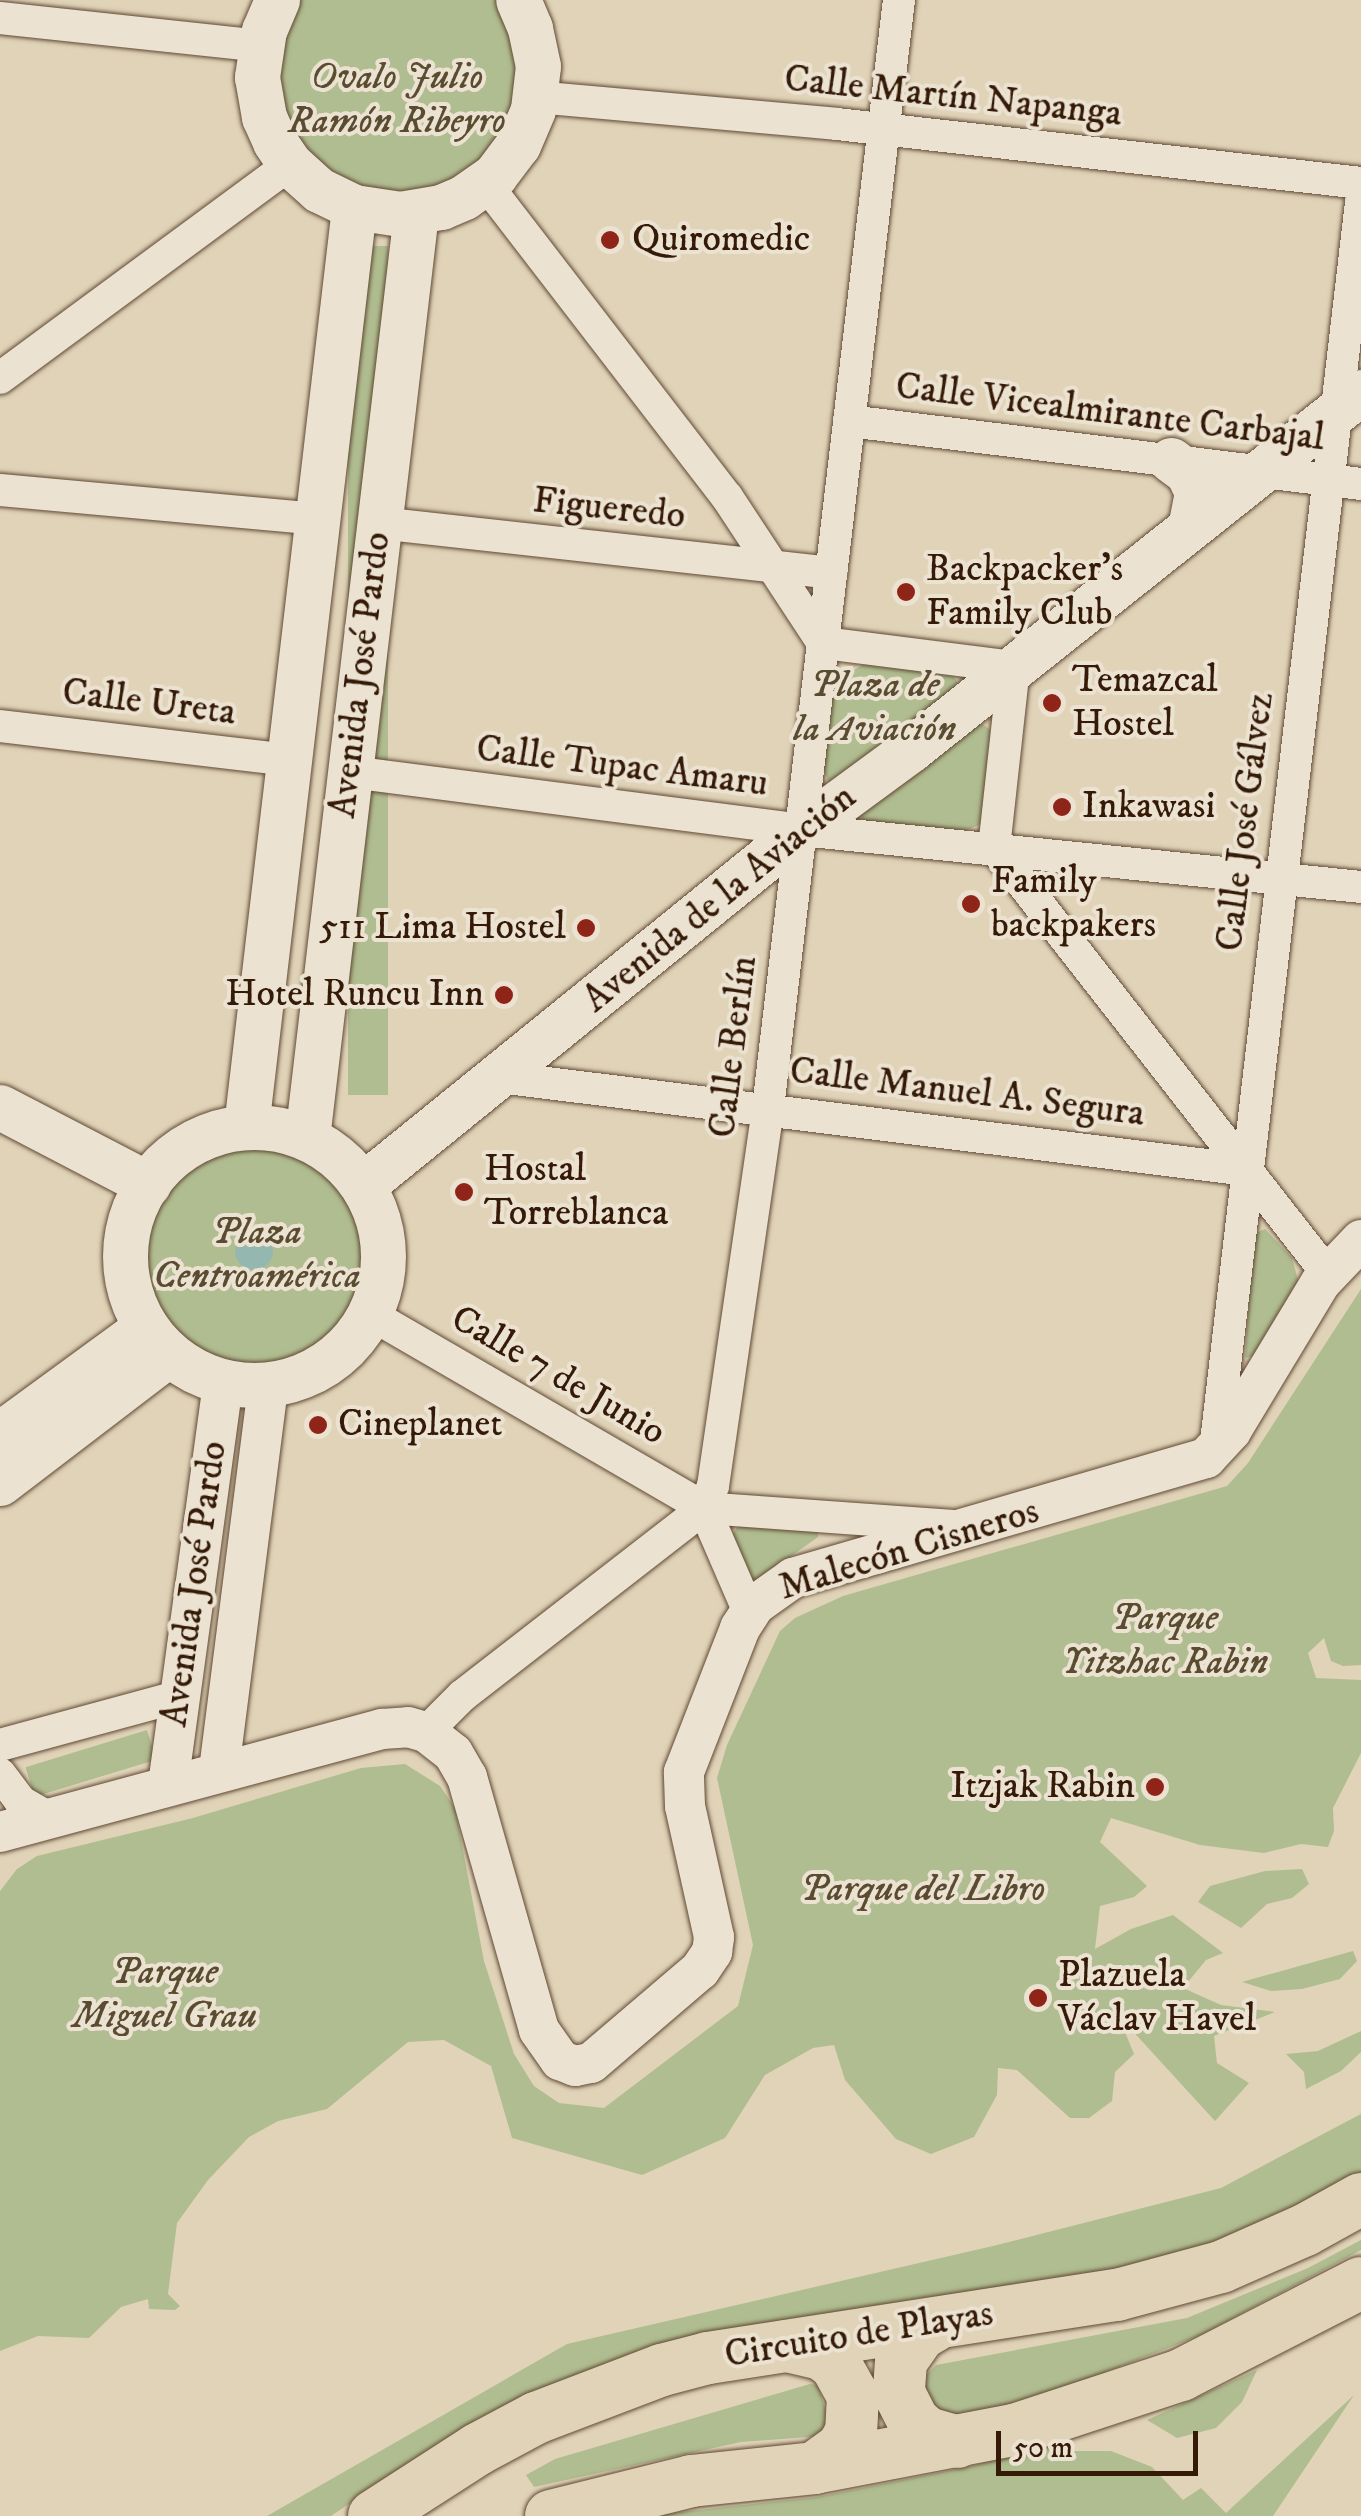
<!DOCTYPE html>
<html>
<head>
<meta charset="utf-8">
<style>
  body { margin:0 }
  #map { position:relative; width:1361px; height:2516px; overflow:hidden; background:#e0d3b8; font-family:"IM FELL DW Pica",serif }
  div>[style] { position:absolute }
  .green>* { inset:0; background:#b0bd90; transform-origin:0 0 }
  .round { border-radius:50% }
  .water>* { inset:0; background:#94b7b0 }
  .roads { filter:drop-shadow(0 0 2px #604933) drop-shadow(0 0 2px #604933) }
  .minor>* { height:32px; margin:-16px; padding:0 16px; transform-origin:16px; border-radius:16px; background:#ebe2d1 }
  .tertiary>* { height:40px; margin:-20px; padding:0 20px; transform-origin:20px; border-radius:20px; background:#ebe2d1 }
  .secondary>* { height:45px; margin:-22.5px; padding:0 22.5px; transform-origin:22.5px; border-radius:22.5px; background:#ebe2d1 }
  .secondary>.ring { margin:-22.5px; padding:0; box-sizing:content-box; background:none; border:45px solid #ebe2d1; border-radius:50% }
  .trunk>* { height:52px; margin:-26px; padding:0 26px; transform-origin:26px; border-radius:26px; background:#e0d3b8 }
  .dots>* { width:28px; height:28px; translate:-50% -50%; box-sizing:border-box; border:5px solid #ebe2d1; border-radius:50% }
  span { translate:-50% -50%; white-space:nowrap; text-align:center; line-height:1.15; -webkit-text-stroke:8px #ebe2d1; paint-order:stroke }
  .park-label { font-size:38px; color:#5a4c30; font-style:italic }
  .street-label { font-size:38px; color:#351b07 }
  .poi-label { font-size:38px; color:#351b07 }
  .left { translate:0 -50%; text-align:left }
  .right { translate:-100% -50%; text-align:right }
  .scale { position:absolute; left:996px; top:2431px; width:202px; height:45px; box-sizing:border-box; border:5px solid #351b07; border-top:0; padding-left:12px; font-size:30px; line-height:35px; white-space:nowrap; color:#351b07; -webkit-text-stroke:8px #ebe2d1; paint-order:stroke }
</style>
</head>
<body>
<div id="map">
  <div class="green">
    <div style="clip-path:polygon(291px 0,504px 0,522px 39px,516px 119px,466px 181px,386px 201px,311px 168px,270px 95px)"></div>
    <div style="left:348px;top:246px;width:40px;height:849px"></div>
    <div style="clip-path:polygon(867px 662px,950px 670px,961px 688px,840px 787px,828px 781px,823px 769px,833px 683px)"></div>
    <div style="clip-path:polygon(980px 722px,993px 732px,984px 823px,960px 833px,864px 821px,859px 813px)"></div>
    <div class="round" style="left:143px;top:1140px;width:228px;height:228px"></div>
    <div style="clip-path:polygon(1265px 1229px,1292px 1258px,1301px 1291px,1256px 1355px,1245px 1358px,1254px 1234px)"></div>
    <div style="clip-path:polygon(1361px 1289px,1361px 1665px,1343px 1666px,1331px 1661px,1324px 1638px,1308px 1653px,1316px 1678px,1361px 1680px,1361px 1753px,1333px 1808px,1334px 1831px,1328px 1847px,1301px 1844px,1264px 1853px,1200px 1845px,1111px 1818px,1100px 1842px,1147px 1886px,1134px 1897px,1100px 1906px,1095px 1949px,1131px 1929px,1173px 1915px,1223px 1953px,1206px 1960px,1183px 1988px,1221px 2005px,1275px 2012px,1214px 2036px,1217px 2063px,1249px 2083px,1215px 2121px,1118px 2015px,1134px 2054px,1115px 2072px,1112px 2101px,1089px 2118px,1070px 2118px,1017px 2070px,998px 2068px,997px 2095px,974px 2137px,931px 2154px,896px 2139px,845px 2080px,834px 2045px,813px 2048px,765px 2075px,725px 2138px,642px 2175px,512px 2138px,491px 2066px,444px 2040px,408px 2042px,327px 2109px,278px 2121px,249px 2137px,208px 2180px,177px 2223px,168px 2294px,180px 2306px,175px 2310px,149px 2309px,148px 2299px,121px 2307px,89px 2338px,38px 2336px,0 2351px,0 1891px,17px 1869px,37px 1856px,193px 1818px,361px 1768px,405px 1764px,440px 1786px,455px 1808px,484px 1961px,514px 2054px,534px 2086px,559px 2103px,604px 2108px,738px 2006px,753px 1945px,717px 1778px,727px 1745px,780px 1631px,795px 1618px,843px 1596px,1227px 1486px,1248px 1463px)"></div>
    <div style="clip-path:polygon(739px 1525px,818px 1529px,818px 1537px,755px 1582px,750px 1581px,730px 1538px)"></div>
    <div style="left:147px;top:1730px;width:31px;height:127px;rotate:73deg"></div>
    <div style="clip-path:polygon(1302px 1869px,1309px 1884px,1292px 1898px,1267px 1904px,1241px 1928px,1198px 1902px,1210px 1886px,1265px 1871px)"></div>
    <div style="clip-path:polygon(1353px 1951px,1357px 1961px,1340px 1979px,1302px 1989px,1271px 1991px,1242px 1982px)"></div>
    <div style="clip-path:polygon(1361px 2031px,1361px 2052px,1341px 2071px,1306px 2089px,1304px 2072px,1286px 2054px,1318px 2051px)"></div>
    <div style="clip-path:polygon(1361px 2114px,1361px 2172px,1225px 2242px,1123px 2270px,895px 2308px,387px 2478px,331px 2516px,267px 2516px,567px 2344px,993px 2246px,1221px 2188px)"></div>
    <div style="clip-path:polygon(1361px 2240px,1361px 2250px,1201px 2335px,1052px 2393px,962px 2416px,932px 2413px,921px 2380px,936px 2365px,1187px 2318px,1308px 2268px)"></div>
    <div style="clip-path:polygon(1257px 2370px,1242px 2402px,1216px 2428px,1177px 2438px,1147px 2420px)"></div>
    <div style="clip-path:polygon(810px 2384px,818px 2385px,828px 2418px,821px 2436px,741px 2442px,534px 2487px,526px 2475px,555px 2459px)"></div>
    <div style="clip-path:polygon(1354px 2395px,1273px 2516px,644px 2516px,817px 2497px,972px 2466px,1056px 2442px,1068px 2451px,1111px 2451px,1152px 2467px,1183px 2500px,1201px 2488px,1226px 2513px)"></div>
  </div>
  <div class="water">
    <div class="round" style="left:235px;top:1232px;width:38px;height:38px"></div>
  </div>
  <div class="roads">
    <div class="minor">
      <div style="left:0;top:18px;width:262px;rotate:6.1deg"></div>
      <div style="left:536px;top:97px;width:302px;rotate:5.1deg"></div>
      <div style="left:837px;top:124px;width:527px;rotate:6.42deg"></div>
      <div style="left:485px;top:183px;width:396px;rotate:52.4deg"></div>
      <div style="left:727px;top:497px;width:175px;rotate:56.7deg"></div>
      <div style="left:823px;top:643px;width:193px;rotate:7.2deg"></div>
      <div style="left:1014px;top:667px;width:181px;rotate:96.3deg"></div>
      <div style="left:994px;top:847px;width:541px;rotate:51.99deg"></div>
      <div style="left:0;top:378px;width:360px;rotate:-36.4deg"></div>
      <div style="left:849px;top:421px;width:516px;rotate:7.01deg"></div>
      <div style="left:0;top:490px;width:319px;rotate:5.2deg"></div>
      <div style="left:379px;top:523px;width:455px;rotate:6.3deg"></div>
      <div style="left:0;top:726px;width:291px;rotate:6.7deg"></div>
      <div style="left:350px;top:772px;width:455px;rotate:7.3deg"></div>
      <div style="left:801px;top:830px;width:563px;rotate:5.81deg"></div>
      <div style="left:499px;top:1077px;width:754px;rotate:7.09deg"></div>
      <div style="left:370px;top:1314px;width:386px;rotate:30.1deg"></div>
      <div style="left:704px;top:1508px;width:255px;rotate:4.1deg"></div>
      <div style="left:1215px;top:1451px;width:1257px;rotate:-83.33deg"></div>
      <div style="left:704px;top:1508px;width:113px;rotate:66.6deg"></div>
      <div style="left:426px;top:1732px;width:51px;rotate:-45deg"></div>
      <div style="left:462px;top:1696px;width:306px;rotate:-37.8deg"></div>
      <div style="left:704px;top:1508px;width:24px;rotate:-68deg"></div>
      <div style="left:713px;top:1486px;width:382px;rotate:-81.7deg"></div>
      <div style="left:768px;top:1108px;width:1116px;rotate:-83.26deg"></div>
      <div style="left:0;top:1745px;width:187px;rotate:-15.2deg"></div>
      <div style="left:0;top:1774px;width:34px;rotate:53deg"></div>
      <div style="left:20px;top:1801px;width:34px;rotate:30deg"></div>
    </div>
    <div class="tertiary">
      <div style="left:219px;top:1770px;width:388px;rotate:-82.7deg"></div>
      <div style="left:168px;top:1785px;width:407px;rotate:-82.2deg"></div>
      <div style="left:0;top:1832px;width:396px;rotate:-15.1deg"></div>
      <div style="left:382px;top:1729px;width:26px;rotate:-4deg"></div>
      <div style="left:408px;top:1727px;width:19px;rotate:16deg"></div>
      <div style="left:426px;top:1732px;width:34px;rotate:38deg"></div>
      <div style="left:453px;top:1753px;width:28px;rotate:60deg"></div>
      <div style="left:467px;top:1777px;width:263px;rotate:74.1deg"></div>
      <div style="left:539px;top:2030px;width:37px;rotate:55deg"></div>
      <div style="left:560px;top:2060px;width:16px;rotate:22deg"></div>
      <div style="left:575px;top:2066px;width:16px;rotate:-11deg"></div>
      <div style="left:591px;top:2063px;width:143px;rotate:-40.5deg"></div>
      <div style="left:700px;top:1970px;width:22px;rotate:-56deg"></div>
      <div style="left:712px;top:1952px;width:15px;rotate:-82deg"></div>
      <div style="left:714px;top:1937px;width:134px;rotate:-102.5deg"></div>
      <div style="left:685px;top:1806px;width:34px;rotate:-92deg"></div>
      <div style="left:684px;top:1772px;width:155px;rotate:-68.7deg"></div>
      <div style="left:740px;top:1628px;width:27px;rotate:-57deg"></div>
      <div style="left:755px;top:1605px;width:47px;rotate:-35.4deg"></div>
      <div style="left:793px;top:1578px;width:430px;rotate:-16.2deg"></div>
      <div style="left:1206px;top:1458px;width:37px;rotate:-47deg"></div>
      <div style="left:1231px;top:1431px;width:174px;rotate:-58.9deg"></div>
      <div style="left:1321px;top:1282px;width:58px;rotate:-46.4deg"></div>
    </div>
    <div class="secondary">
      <div style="left:277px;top:0;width:33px;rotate:113deg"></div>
      <div style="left:264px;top:30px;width:48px;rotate:98.5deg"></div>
      <div style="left:257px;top:77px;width:41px;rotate:80.1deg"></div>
      <div style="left:264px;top:117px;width:27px;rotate:66deg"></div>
      <div style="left:275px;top:142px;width:27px;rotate:56deg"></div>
      <div style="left:290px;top:164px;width:39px;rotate:42deg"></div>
      <div style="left:319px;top:190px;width:39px;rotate:26deg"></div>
      <div style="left:354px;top:207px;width:47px;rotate:8.7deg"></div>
      <div style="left:400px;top:214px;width:42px;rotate:-9.7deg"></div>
      <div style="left:441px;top:207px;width:25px;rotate:-23deg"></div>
      <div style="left:464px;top:197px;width:38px;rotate:-35deg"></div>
      <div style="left:495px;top:175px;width:38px;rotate:-53deg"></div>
      <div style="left:518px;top:145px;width:39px;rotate:-67deg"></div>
      <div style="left:533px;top:109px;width:43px;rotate:-83.4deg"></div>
      <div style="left:538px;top:66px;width:39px;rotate:-102deg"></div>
      <div style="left:530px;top:28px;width:30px;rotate:-113deg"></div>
      <div style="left:1171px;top:460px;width:21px;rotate:37deg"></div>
      <div style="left:1188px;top:473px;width:21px;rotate:65deg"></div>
      <div style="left:1197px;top:492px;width:36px;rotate:101deg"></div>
      <div style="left:0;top:1107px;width:167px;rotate:27.5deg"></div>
      <div class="ring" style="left:125px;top:1127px;width:213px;height:213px"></div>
      <div style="left:246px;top:1127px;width:926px;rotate:-83.3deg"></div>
      <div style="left:307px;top:1138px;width:931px;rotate:-83.28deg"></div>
      <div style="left:363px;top:1185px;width:564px;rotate:-39.02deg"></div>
      <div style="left:801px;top:830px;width:135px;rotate:-36.3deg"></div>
      <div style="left:910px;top:750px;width:576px;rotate:-38.44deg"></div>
      <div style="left:0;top:1434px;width:181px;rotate:-36.2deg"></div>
      <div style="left:0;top:1483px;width:213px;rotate:-37.4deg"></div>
    </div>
    <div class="trunk">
      <div style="left:934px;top:2326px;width:16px;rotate:150deg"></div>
      <div style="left:920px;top:2334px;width:33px;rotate:125deg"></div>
      <div style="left:901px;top:2361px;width:32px;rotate:94deg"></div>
      <div style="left:899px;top:2393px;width:33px;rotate:63deg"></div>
      <div style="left:914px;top:2422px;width:17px;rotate:40deg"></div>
      <div style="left:927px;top:2433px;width:32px;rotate:16deg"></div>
      <div style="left:787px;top:2346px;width:36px;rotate:13deg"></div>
      <div style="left:822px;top:2354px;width:18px;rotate:38deg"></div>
      <div style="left:836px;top:2365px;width:35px;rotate:61deg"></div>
      <div style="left:853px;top:2396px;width:36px;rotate:93deg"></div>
      <div style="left:851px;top:2432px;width:18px;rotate:119deg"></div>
      <div style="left:842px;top:2448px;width:34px;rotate:144deg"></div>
      <div style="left:374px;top:2516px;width:124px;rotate:-32.8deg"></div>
      <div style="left:478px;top:2449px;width:66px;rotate:-28.1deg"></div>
      <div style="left:536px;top:2418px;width:135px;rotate:-20.9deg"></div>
      <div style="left:662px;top:2370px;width:48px;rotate:-14.6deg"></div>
      <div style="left:708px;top:2358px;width:414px;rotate:-8.8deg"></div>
      <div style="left:1117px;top:2295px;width:108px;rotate:-15.1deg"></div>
      <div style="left:1221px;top:2267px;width:92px;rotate:-23.8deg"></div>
      <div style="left:1305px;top:2230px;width:64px;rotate:-29deg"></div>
      <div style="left:551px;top:2516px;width:144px;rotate:-14deg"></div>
      <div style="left:691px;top:2481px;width:124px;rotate:-6deg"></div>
      <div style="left:814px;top:2468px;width:204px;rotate:-10.8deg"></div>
      <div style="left:1014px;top:2430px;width:176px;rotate:-18.2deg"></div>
      <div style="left:1181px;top:2375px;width:202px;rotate:-27.1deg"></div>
    </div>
  </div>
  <div class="dots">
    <div style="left:610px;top:240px;background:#8f2418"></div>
    <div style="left:906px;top:592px;background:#8f2418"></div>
    <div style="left:1052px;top:703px;background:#8f2418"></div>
    <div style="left:1062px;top:807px;background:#8f2418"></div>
    <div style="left:971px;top:904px;background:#8f2418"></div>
    <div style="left:586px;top:928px;background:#8f2418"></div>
    <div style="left:504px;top:995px;background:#8f2418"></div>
    <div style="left:464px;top:1192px;background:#8f2418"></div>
    <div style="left:318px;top:1425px;background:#8f2418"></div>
    <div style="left:1155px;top:1787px;background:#8f2418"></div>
    <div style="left:1038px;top:1998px;background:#8f2418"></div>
  </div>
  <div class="park-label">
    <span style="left:397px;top:100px">Ovalo Julio<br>Ramón Ribeyro</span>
    <span style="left:875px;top:708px">Plaza de<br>la Aviación</span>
    <span style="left:257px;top:1255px">Plaza<br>Centroamérica</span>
    <span style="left:1165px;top:1641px">Parque<br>Yitzhac Rabin</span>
    <span style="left:923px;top:1890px">Parque del Libro</span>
    <span style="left:165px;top:1995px">Parque<br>Miguel Grau</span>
  </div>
  <div class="street-label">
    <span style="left:953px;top:97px;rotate:6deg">Calle Martín Napanga</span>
    <span style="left:1110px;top:413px;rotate:7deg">Calle Vicealmirante Carbajal</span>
    <span style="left:609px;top:509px;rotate:6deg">Figueredo</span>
    <span style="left:361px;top:675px;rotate:-83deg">Avenida José Pardo</span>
    <span style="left:149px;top:703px;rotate:7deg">Calle Ureta</span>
    <span style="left:622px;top:767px;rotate:7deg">Calle Tupac Amaru</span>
    <span style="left:1246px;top:822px;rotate:-83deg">Calle José Gálvez</span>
    <span style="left:720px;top:899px;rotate:-39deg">Avenida de la Aviación</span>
    <span style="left:734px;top:1047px;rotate:-83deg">Calle Berlín</span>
    <span style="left:967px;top:1093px;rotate:7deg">Calle Manuel A. Segura</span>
    <span style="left:558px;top:1376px;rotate:30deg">Calle 7 de Junio</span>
    <span style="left:909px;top:1550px;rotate:-17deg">Malecón Cisneros</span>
    <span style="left:195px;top:1584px;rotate:-82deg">Avenida José Pardo</span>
    <span style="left:859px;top:2335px;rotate:-9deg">Circuito de Playas</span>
  </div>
  <div class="poi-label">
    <span class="left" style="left:632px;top:240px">Quiromedic</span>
    <span class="left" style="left:926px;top:592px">Backpacker's<br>Family Club</span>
    <span class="left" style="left:1072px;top:703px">Temazcal<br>Hostel</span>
    <span class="left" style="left:1082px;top:807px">Inkawasi</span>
    <span class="left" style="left:991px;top:904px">Family<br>backpakers</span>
    <span class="right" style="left:566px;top:928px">511 Lima Hostel</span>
    <span class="right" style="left:484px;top:995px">Hotel Runcu Inn</span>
    <span class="left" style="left:484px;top:1192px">Hostal<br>Torreblanca</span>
    <span class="left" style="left:338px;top:1425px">Cineplanet</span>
    <span class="right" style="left:1135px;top:1787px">Itzjak Rabin</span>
    <span class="left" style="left:1058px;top:1998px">Plazuela<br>Václav Havel</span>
  </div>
  <div class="scale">50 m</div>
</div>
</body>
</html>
